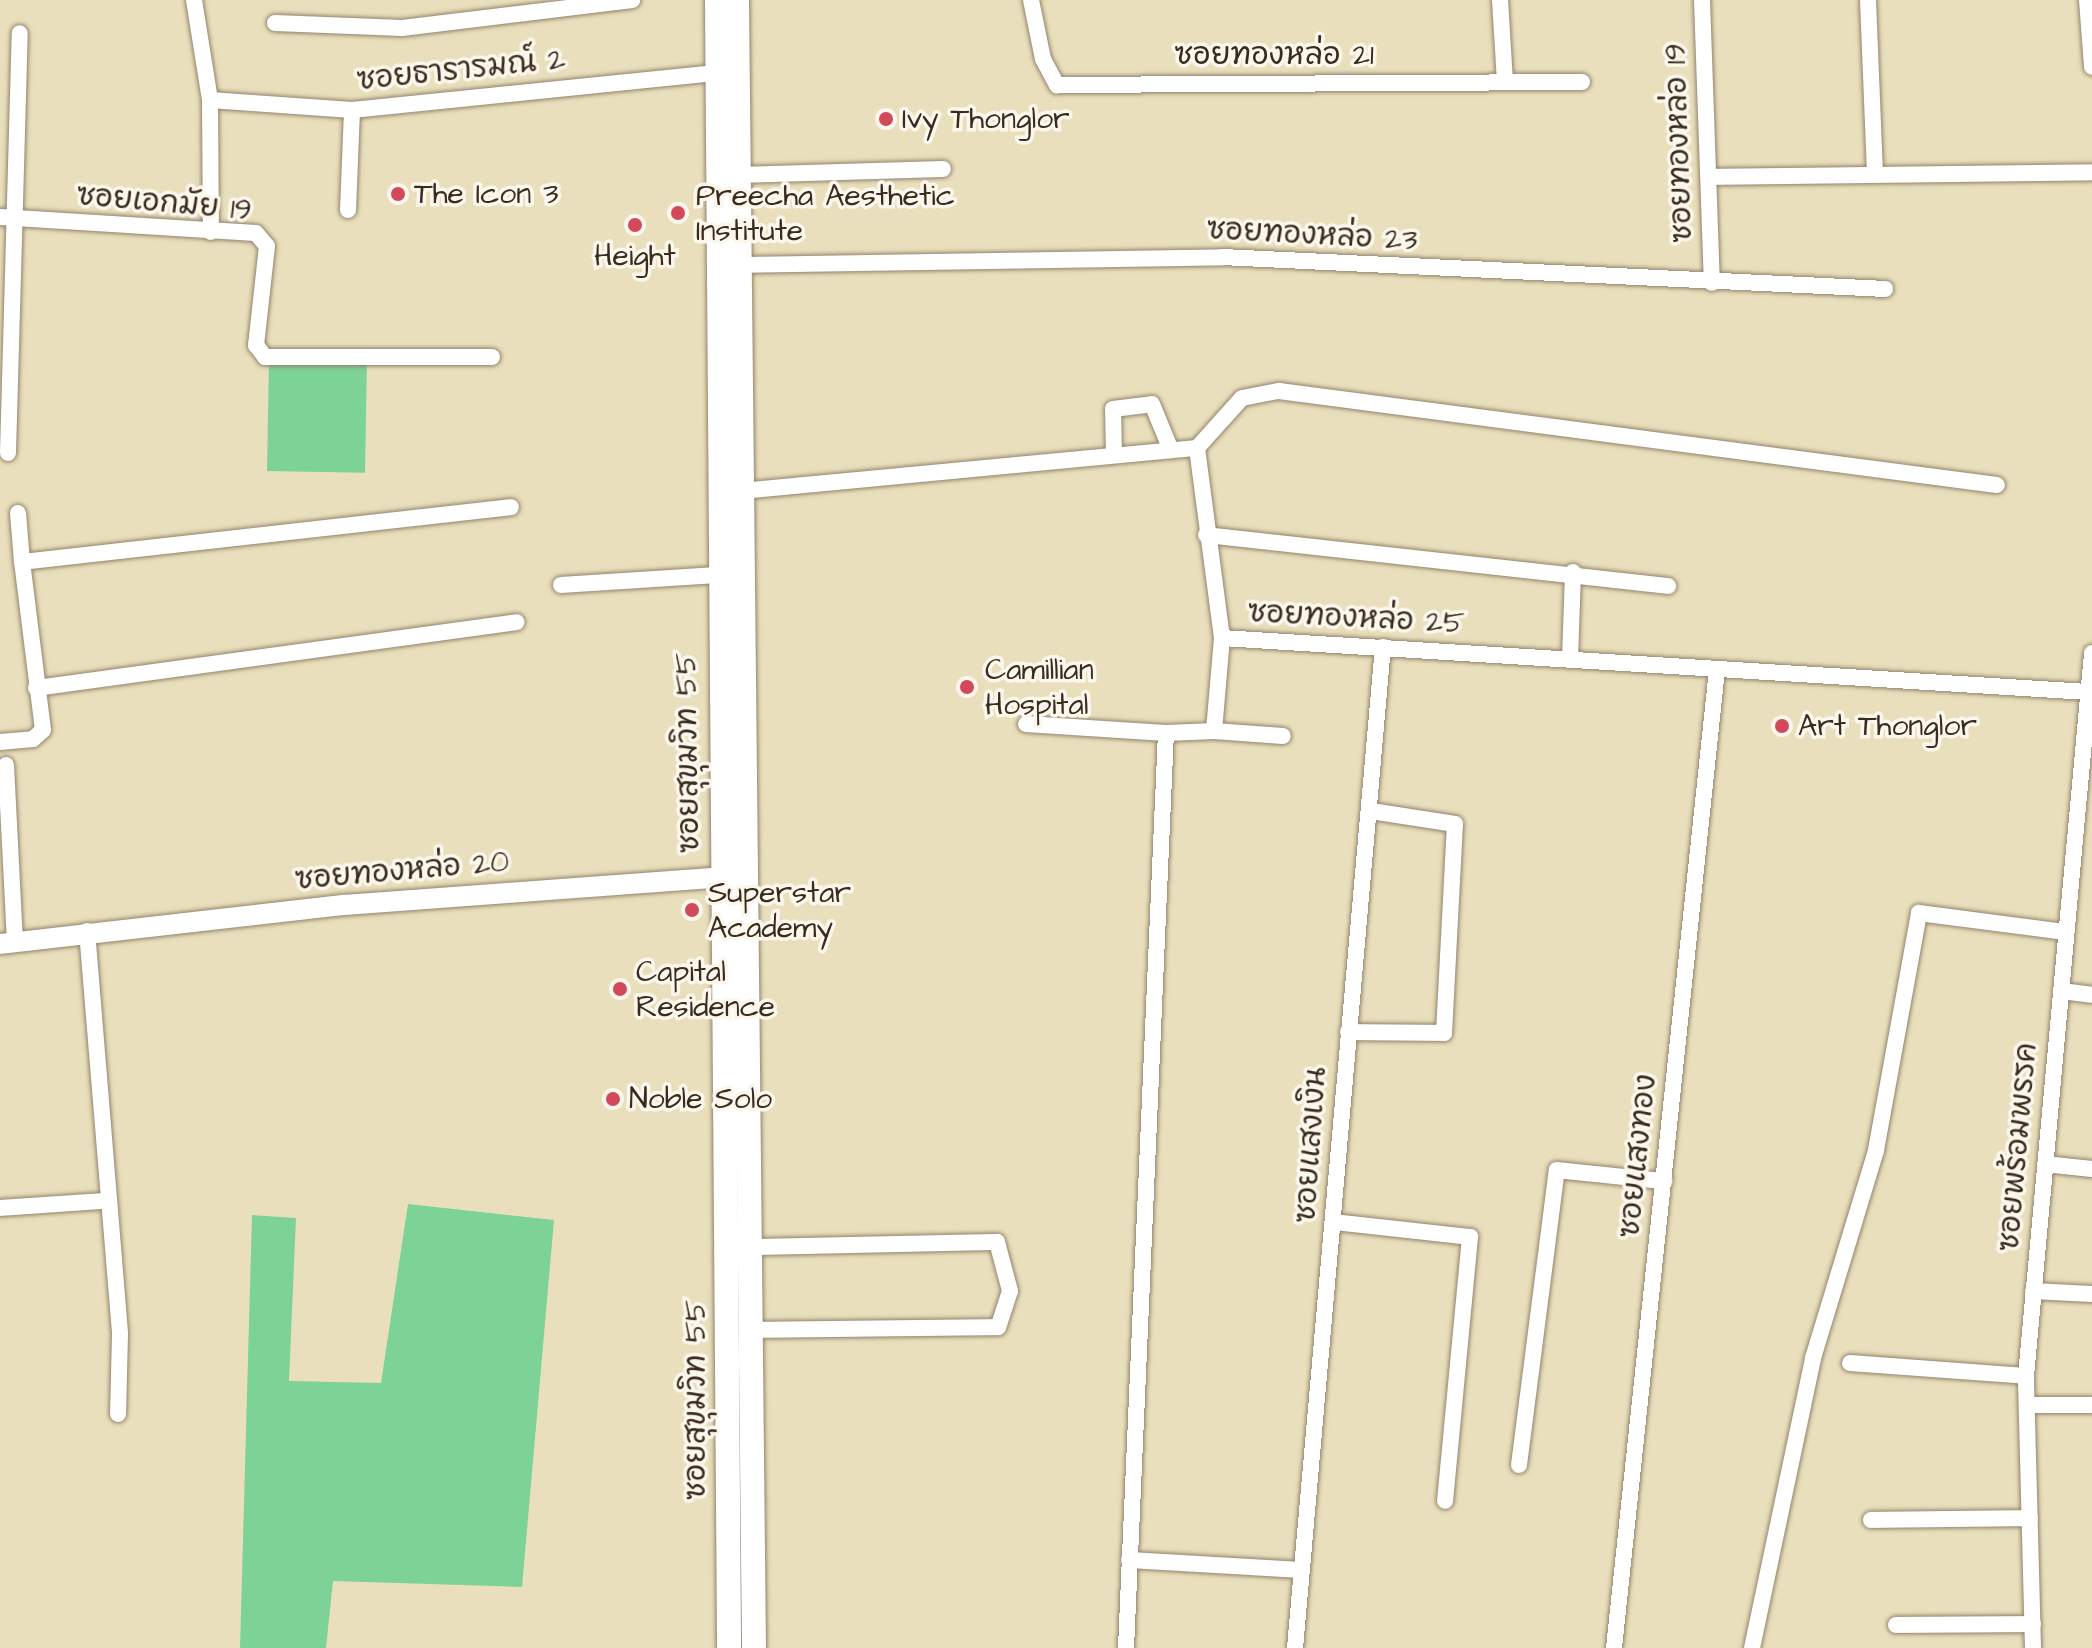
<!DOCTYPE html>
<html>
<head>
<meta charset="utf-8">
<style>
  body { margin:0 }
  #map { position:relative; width:2092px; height:1648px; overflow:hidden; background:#eadfbc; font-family:"Architects Daughter","Playpen Sans Thai",sans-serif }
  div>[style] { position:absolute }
  .green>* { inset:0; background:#7dd295; transform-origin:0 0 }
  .roads { filter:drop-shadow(0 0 2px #92846d) drop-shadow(0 0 2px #92846d) }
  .minor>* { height:16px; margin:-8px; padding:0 8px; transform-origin:8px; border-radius:8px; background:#fff }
  .tertiary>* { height:20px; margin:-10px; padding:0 10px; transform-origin:10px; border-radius:10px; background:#fff }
  .secondary>* { height:24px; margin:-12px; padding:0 12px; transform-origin:12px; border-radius:12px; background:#fff }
  .dots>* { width:22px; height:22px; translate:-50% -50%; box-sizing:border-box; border:4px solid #fbf7ec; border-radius:50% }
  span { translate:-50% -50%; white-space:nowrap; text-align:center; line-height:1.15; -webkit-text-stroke:7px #fbf7ec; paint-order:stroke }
  .street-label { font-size:30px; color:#3b2a1e }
  .poi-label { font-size:30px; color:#3b2a1e }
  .left { translate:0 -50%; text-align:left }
</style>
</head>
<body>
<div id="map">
  <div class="green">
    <div style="left:269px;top:358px;width:98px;height:113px;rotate:1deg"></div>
    <div style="clip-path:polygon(408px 1204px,554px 1220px,522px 1587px,333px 1581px,326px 1648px,240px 1648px,252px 1215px,296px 1218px,289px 1381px,381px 1383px)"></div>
  </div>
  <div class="roads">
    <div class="minor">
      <div style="left:194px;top:0;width:101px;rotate:80.9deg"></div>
      <div style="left:210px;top:100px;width:132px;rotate:89.6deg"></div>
      <div style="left:1031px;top:0;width:60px;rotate:78.5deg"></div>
      <div style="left:1043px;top:59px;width:30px;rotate:62deg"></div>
      <div style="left:1057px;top:85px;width:525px;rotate:-0.33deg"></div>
      <div style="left:1500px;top:0;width:82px;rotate:86.5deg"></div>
      <div style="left:1702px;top:0;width:283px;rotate:88deg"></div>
      <div style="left:1868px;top:0;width:174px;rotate:87.7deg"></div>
      <div style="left:2087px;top:0;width:67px;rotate:85.7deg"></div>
      <div style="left:275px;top:23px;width:127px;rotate:2.3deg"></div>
      <div style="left:402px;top:28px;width:232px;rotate:-6.9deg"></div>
      <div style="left:210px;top:100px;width:142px;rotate:4deg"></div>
      <div style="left:352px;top:110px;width:367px;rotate:-5.8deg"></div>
      <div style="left:737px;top:175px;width:206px;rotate:-1.7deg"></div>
      <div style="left:1710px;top:177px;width:382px;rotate:-0.7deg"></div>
      <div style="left:348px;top:210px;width:100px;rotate:-87.7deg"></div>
      <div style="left:0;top:217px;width:256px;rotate:3.6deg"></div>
      <div style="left:256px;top:233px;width:17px;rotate:50deg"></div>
      <div style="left:267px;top:246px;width:100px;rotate:96.3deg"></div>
      <div style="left:256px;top:345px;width:15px;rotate:53deg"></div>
      <div style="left:265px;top:357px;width:227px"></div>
      <div style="left:737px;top:265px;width:485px;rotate:-0.9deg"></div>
      <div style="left:1222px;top:257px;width:664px;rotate:2.76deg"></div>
      <div style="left:1197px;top:448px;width:67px;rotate:-48deg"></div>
      <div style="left:1242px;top:398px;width:38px;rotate:-11deg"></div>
      <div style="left:1279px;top:391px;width:724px;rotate:7.46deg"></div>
      <div style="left:8px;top:453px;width:420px;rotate:-88.4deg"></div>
      <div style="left:1114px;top:455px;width:46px;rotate:-91.2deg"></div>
      <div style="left:1113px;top:409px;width:39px;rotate:-7deg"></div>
      <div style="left:1152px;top:404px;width:50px;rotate:67.6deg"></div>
      <div style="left:741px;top:491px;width:458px;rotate:-5.4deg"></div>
      <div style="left:18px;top:513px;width:49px;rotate:85.3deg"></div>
      <div style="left:1206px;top:535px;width:465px;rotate:6.3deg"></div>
      <div style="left:561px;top:585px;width:156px;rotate:-3.7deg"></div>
      <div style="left:1222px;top:638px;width:868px;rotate:3.57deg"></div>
      <div style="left:1570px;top:659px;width:87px;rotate:-88deg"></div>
      <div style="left:36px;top:688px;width:485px;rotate:-7.8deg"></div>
      <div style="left:1026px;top:724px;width:140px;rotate:3.7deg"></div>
      <div style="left:1214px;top:731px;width:69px;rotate:4.1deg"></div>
      <div style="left:0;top:742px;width:33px;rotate:-5deg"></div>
      <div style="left:33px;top:739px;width:13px;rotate:-42deg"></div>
      <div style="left:43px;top:730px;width:169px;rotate:-97.1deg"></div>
      <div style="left:22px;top:562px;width:492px;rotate:-6.4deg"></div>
      <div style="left:6px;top:765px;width:177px;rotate:87.1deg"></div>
      <div style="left:87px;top:931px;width:404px;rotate:85.3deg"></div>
      <div style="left:120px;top:1334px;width:80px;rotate:91.4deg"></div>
      <div style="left:2061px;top:991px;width:31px;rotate:7deg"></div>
      <div style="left:1348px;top:1032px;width:96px;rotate:0.6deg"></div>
      <div style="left:1444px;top:1033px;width:209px;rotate:-87deg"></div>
      <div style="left:1455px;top:824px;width:85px;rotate:-171.2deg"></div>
      <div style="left:2045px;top:1164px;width:47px;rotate:6.1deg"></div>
      <div style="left:0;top:1208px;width:104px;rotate:-3.9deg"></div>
      <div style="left:1334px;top:1222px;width:137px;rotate:6.3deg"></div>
      <div style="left:1470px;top:1237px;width:265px;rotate:95.4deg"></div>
      <div style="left:752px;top:1247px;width:245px;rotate:-1.2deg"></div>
      <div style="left:997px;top:1242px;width:51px;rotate:75.1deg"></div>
      <div style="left:1010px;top:1291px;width:38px;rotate:108deg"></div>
      <div style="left:998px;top:1327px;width:245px;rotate:179.3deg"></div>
      <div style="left:2033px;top:1291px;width:59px;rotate:2.9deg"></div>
      <div style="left:1850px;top:1363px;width:176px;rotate:4.2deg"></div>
      <div style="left:2027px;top:1405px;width:65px"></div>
      <div style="left:1519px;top:1465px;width:297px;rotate:-82.7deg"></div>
      <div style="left:1557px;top:1170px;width:108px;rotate:5.9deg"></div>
      <div style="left:1871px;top:1520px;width:159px;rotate:-0.7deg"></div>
      <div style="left:1129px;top:1560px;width:173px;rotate:3.3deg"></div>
      <div style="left:1896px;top:1625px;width:137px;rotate:-0.4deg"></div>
      <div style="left:1126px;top:1648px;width:916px;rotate:-87.5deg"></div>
      <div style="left:1166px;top:733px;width:48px;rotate:-2.4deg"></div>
      <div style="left:1214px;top:731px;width:93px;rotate:-85.1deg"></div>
      <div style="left:1222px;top:638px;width:192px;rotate:-97.5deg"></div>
      <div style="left:1295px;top:1648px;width:1005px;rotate:-84.98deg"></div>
      <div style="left:1614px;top:1648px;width:984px;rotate:-83.99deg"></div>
      <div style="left:1752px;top:1648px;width:296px;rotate:-78.1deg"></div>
      <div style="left:1813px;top:1358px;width:217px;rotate:-73.1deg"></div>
      <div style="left:1876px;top:1150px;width:241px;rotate:-79.7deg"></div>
      <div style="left:1919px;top:913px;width:148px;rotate:7.4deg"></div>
      <div style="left:2033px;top:1648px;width:272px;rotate:-91.5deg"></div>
      <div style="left:2026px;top:1376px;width:726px;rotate:-84.78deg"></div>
    </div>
    <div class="tertiary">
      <div style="left:0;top:944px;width:346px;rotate:-6.5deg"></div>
      <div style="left:344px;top:905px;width:379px;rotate:-4.2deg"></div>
    </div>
    <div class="secondary">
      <div style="left:717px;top:0;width:1648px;rotate:89.58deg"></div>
      <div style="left:737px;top:0;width:1648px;rotate:89.41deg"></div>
    </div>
  </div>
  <div class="dots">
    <div style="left:886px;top:119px;background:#d1495b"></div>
    <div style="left:398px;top:194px;background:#d1495b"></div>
    <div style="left:678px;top:213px;background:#d1495b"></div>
    <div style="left:635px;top:225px;background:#d1495b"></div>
    <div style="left:967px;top:687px;background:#d1495b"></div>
    <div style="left:1782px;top:726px;background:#d1495b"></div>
    <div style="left:692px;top:910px;background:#d1495b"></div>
    <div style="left:620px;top:989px;background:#d1495b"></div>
    <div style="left:613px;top:1099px;background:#d1495b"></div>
  </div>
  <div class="street-label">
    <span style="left:1274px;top:55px">ซอยทองหล่อ 21</span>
    <span style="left:461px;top:70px;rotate:-6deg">ซอยธารารมณ์ 2</span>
    <span style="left:1679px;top:143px;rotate:-92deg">ซอยทองหล่อ 19</span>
    <span style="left:164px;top:203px;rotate:5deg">ซอยเอกมัย 19</span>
    <span style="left:1312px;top:235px;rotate:3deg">ซอยทองหล่อ 23</span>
    <span style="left:1356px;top:618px;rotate:3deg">ซอยทองหล่อ 25</span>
    <span style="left:688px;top:753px;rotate:-91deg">ซอยสุขุมวิท 55</span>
    <span style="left:402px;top:871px;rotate:-5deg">ซอยทองหล่อ 20</span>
    <span style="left:1311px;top:1145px;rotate:-86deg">ซอยแสงเงิน</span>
    <span style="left:2018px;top:1147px;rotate:-85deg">ซอยพร้อมพรรค</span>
    <span style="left:1638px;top:1156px;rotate:-84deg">ซอยแสงทอง</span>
    <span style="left:696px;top:1400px;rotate:-90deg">ซอยสุขุมวิท 55</span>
  </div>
  <div class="poi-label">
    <span class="left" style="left:902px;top:119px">Ivy Thonglor</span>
    <span class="left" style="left:414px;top:194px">The Icon 3</span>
    <span class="left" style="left:696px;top:213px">Preecha Aesthetic<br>Institute</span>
    <span style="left:635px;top:256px">Height</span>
    <span class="left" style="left:985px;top:687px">Camillian<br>Hospital</span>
    <span class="left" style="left:1798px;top:726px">Art Thonglor</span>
    <span class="left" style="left:708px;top:910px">Superstar<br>Academy</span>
    <span class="left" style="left:636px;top:989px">Capital<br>Residence</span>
    <span class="left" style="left:629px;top:1099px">Noble Solo</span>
  </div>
</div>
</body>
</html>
